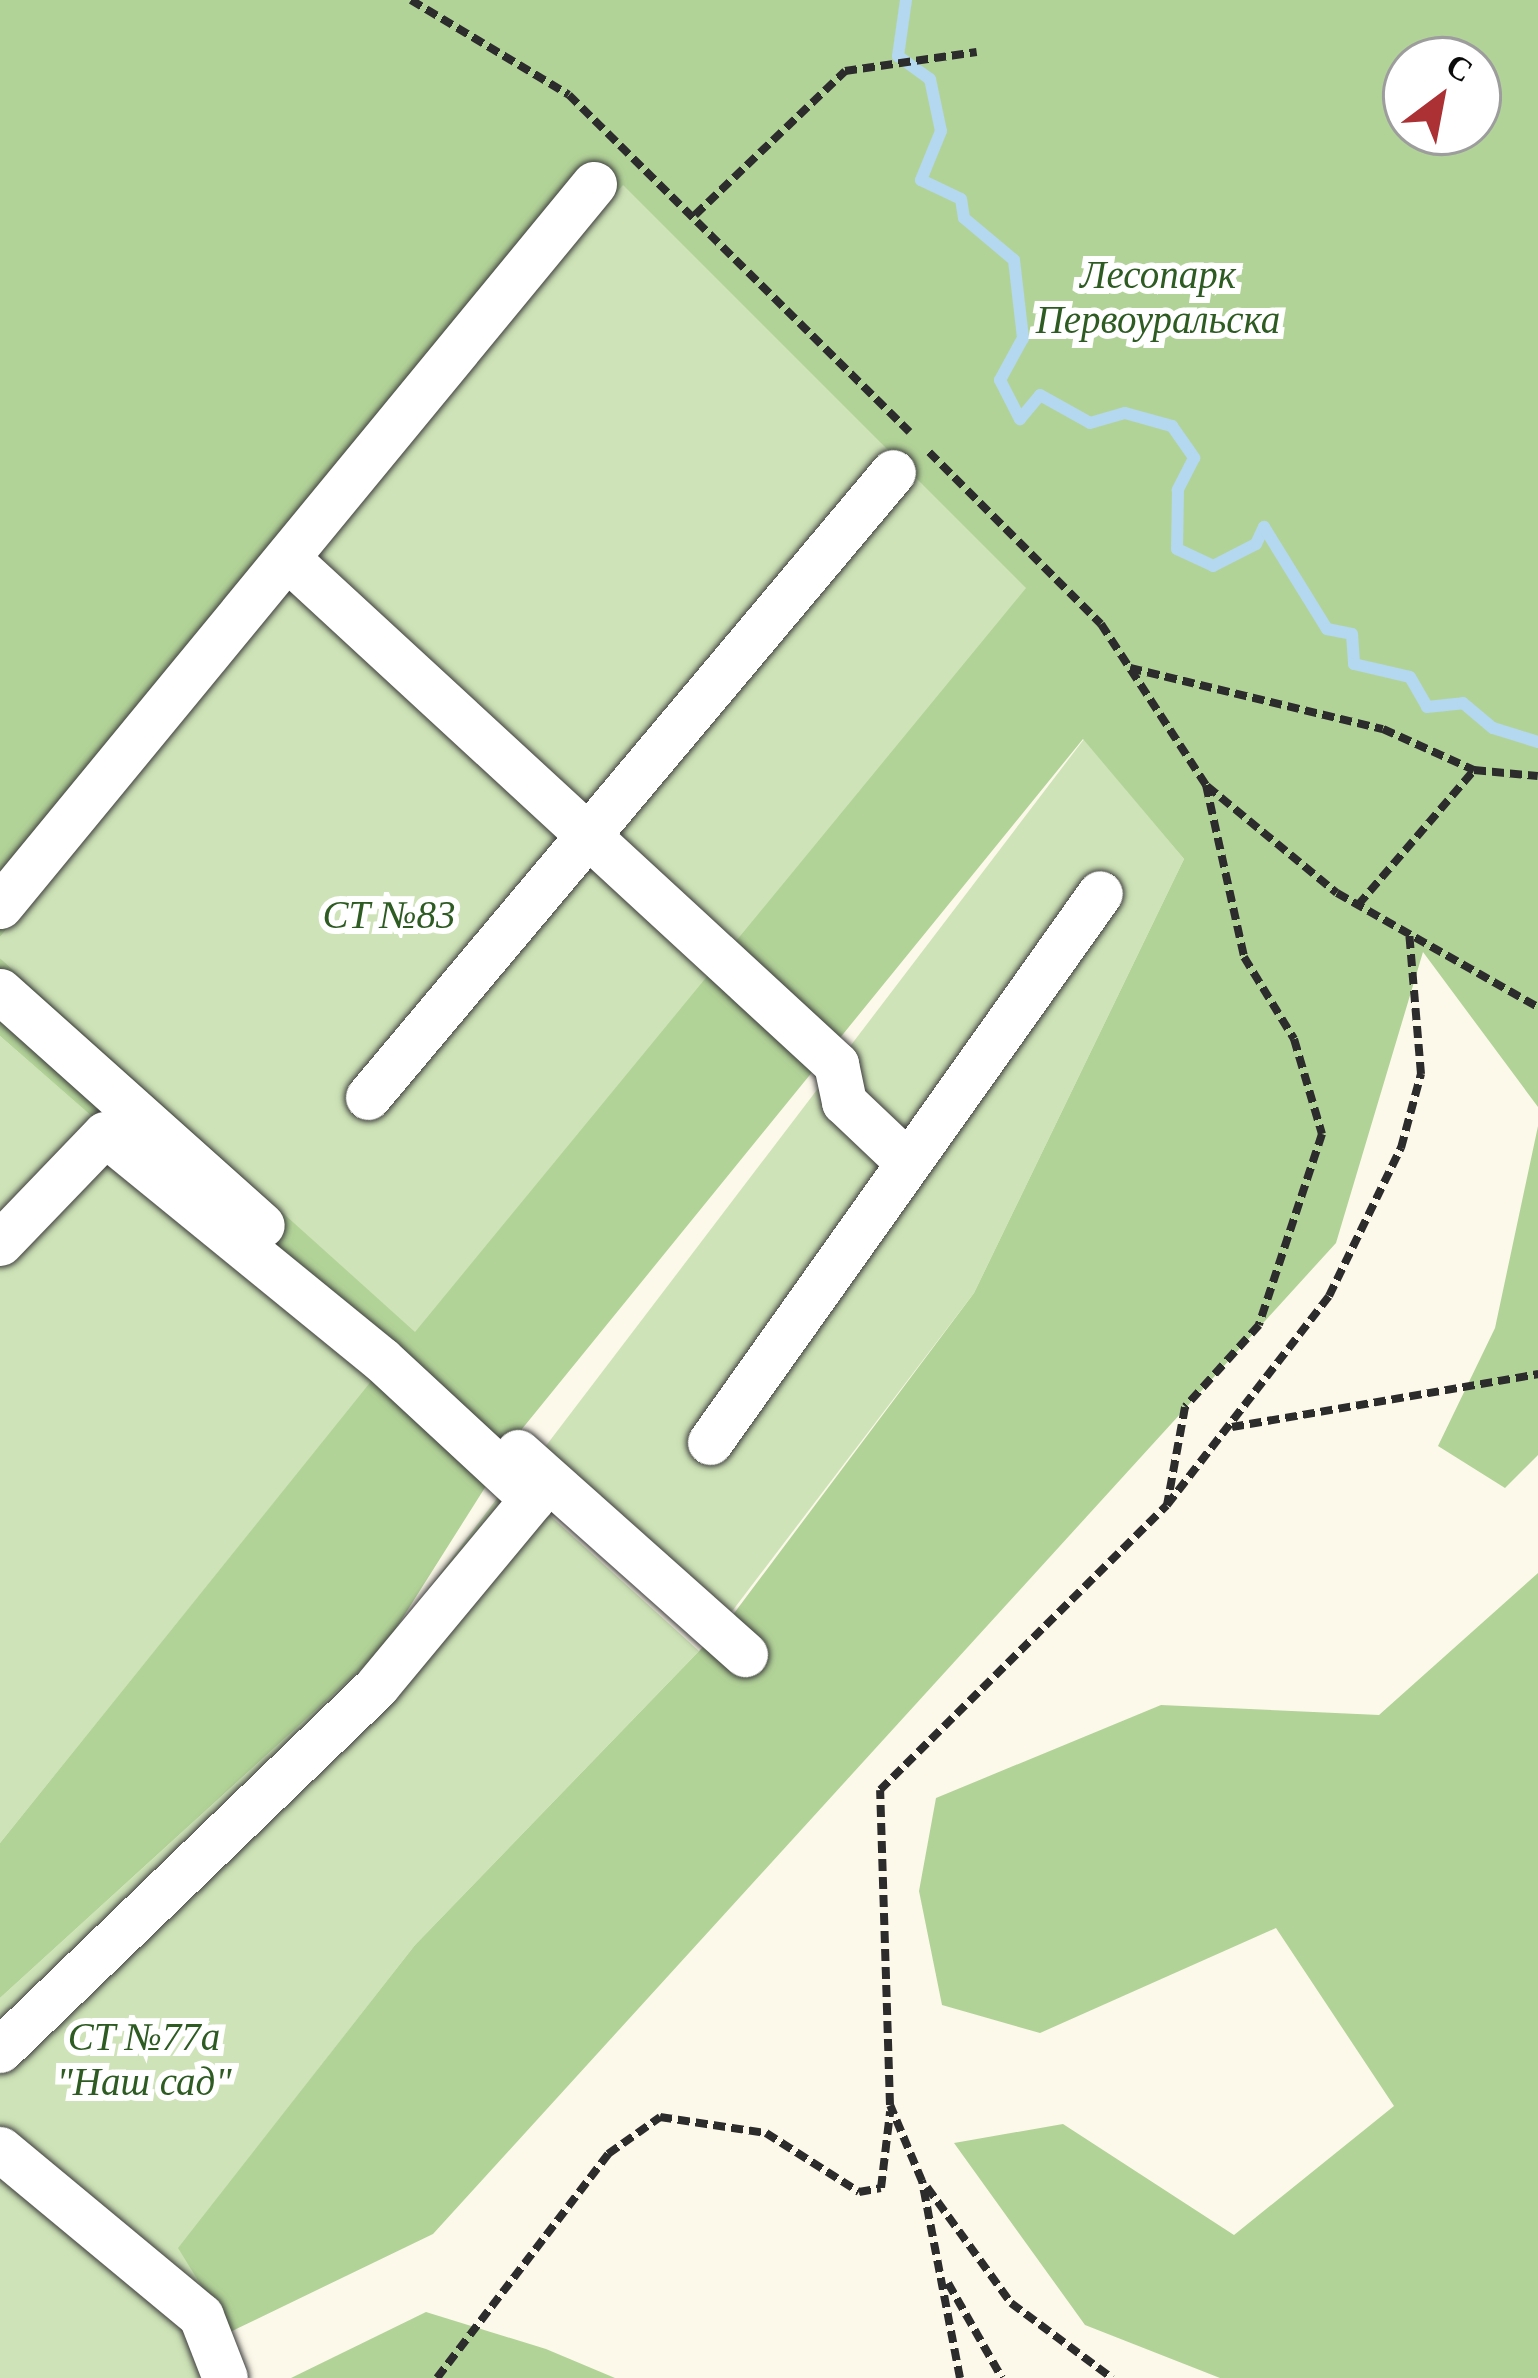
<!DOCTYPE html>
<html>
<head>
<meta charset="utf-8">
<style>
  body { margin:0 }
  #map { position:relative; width:1538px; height:2378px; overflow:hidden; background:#fdf9ea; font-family:Georgia,serif }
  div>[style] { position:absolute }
  .green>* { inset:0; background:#cee3b7 }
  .forest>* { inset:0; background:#b2d398 }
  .stream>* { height:12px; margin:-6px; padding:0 6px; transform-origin:6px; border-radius:6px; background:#b3d8ef }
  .path>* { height:8px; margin-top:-4px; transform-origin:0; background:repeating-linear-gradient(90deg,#2c2c2c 0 12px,transparent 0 18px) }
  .roads { filter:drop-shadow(0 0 3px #3d3d3d) drop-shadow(0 0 3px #3d3d3d) }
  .minor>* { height:45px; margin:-22.5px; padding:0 22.5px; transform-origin:22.5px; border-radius:22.5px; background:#fff }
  span { translate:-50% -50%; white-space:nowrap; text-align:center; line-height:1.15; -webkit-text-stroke:12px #fff; paint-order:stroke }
  .park-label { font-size:39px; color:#2d5b22; font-style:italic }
  .north { position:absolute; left:1382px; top:36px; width:120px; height:120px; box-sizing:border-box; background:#fff; border:3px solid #9d9d9d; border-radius:50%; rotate:32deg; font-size:33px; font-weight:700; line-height:48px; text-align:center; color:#0a0a0a }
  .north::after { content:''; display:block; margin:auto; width:42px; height:54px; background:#ac3135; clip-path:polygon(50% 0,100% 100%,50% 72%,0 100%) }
</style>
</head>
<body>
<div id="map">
  <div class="green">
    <div style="clip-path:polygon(623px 184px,1027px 588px,415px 1333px,0 958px,0 937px)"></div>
    <div style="clip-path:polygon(1084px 739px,1184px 859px,974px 1293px,711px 1639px,526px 1472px)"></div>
    <div style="clip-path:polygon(0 1036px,382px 1369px,0 1843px)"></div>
    <div style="clip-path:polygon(511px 1480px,699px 1651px,415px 1945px,179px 2248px,230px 2332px,199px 2378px,0 2378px,0 1998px,383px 1649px)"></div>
  </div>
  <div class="forest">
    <div style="clip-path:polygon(evenodd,0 0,1538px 0,1538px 1107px,1423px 952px,1336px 1243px,433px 2234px,230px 2332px,178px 2248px,415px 1945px,729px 1620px,974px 1293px,1184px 859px,1083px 739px,522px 1429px,383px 1649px,0 1998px,0 1843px,381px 1369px,0 1036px,0 958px,415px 1332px,1026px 588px,623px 185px,0 937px,0 0,1406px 60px,1478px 60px,1478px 132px,1406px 132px,1406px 60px)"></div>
    <div style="clip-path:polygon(1538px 1126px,1538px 1455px,1505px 1488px,1438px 1446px,1495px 1328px)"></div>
    <div style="clip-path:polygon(1538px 1573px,1538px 2378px,1220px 2378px,1085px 2325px,954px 2143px,1063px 2124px,1234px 2235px,1394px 2106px,1276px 1928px,1040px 2033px,942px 2005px,919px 1891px,936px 1798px,1161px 1705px,1379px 1715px)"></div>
    <div style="clip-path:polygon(426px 2312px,546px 2349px,615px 2378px,291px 2378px)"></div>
  </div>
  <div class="stream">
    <div style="left:906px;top:0;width:57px;rotate:98.1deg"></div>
    <div style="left:898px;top:56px;width:39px;rotate:36deg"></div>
    <div style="left:930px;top:79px;width:53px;rotate:78.1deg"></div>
    <div style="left:941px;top:131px;width:53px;rotate:112.2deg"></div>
    <div style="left:921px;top:180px;width:44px;rotate:25.4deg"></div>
    <div style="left:961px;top:199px;width:19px;rotate:81deg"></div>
    <div style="left:964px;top:218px;width:65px;rotate:40deg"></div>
    <div style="left:1014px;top:260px;width:79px;rotate:83.4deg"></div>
    <div style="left:1023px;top:338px;width:48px;rotate:118.7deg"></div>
    <div style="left:1000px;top:380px;width:44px;rotate:62.9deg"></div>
    <div style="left:1020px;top:419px;width:31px;rotate:-50deg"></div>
    <div style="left:1040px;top:395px;width:57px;rotate:29.2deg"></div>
    <div style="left:1090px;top:423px;width:36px;rotate:-16deg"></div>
    <div style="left:1125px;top:413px;width:49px;rotate:15.5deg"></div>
    <div style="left:1172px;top:426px;width:39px;rotate:55deg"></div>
    <div style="left:1194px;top:458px;width:36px;rotate:117deg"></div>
    <div style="left:1178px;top:490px;width:59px;rotate:91deg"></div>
    <div style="left:1177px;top:549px;width:40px;rotate:25deg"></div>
    <div style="left:1213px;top:566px;width:48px;rotate:-27.1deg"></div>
    <div style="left:1256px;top:544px;width:19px;rotate:-65deg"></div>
    <div style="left:1264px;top:527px;width:120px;rotate:58.3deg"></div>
    <div style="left:1327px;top:629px;width:25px;rotate:11deg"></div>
    <div style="left:1352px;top:634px;width:30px;rotate:86deg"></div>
    <div style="left:1354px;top:664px;width:57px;rotate:13.1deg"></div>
    <div style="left:1410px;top:677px;width:34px;rotate:60deg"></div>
    <div style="left:1427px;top:707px;width:36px;rotate:-6deg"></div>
    <div style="left:1463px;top:703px;width:39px;rotate:40deg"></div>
    <div style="left:1493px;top:728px;width:47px;rotate:17.3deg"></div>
  </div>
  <div class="path">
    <div style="left:411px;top:0;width:184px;rotate:31deg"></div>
    <div style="left:569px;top:95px;width:479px;rotate:44.7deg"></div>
    <div style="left:695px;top:215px;width:208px;rotate:-43.8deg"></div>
    <div style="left:845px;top:71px;width:133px;rotate:-8.2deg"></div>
    <div style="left:929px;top:452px;width:243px;rotate:45deg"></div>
    <div style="left:1101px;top:624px;width:192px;rotate:56.9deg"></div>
    <div style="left:1206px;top:785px;width:176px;rotate:77.5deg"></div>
    <div style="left:1244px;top:957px;width:96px;rotate:58.6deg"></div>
    <div style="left:1294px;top:1039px;width:99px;rotate:73.6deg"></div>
    <div style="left:1322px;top:1134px;width:201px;rotate:108.3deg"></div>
    <div style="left:1259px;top:1325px;width:110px;rotate:132.1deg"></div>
    <div style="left:1185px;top:1407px;width:100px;rotate:100.4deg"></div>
    <div style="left:1130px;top:668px;width:260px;rotate:13.6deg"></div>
    <div style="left:1383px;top:729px;width:100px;rotate:24.3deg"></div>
    <div style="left:1207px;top:786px;width:168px;rotate:39.5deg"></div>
    <div style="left:1337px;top:893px;width:231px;rotate:29.6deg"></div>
    <div style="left:1358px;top:905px;width:178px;rotate:-49.3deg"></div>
    <div style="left:1474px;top:770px;width:64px;rotate:5.4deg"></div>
    <div style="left:1232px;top:1427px;width:311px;rotate:-9.8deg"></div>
    <div style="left:927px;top:2187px;width:143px;rotate:54.1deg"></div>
    <div style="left:1011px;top:2303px;width:126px;rotate:36.6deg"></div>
    <div style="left:948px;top:2283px;width:109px;rotate:60.4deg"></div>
    <div style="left:437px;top:2378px;width:282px;rotate:-52.6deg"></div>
    <div style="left:608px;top:2154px;width:64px;rotate:-35.4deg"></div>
    <div style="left:660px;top:2117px;width:107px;rotate:8.6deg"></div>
    <div style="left:766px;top:2133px;width:110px;rotate:32.4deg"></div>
    <div style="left:859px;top:2192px;width:22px;rotate:-10deg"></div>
    <div style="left:881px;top:2188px;width:77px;rotate:-83.2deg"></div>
    <div style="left:960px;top:2378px;width:201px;rotate:-100.9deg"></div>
    <div style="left:922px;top:2181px;width:82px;rotate:-112.8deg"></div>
    <div style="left:890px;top:2105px;width:315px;rotate:-91.8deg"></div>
    <div style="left:880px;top:1790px;width:404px;rotate:-44.8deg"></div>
    <div style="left:1167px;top:1505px;width:264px;rotate:-52.2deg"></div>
    <div style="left:1329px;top:1296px;width:165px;rotate:-64.1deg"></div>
    <div style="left:1401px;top:1148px;width:77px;rotate:-74.9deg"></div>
    <div style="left:1421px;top:1074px;width:143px;rotate:-94.8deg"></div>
  </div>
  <div class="roads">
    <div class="minor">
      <div style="left:287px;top:558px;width:747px;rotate:42.67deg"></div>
      <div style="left:836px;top:1064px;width:39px;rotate:78deg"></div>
      <div style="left:844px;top:1102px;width:81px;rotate:43.5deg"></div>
      <div style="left:0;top:906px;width:935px;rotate:-50.56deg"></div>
      <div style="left:0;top:991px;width:351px;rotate:41.8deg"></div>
      <div style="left:368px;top:1097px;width:816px;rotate:-49.97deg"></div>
      <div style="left:0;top:1243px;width:151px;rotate:-46.1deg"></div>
      <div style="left:105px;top:1134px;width:356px;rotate:39.2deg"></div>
      <div style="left:381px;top:1359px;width:206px;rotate:42.8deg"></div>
      <div style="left:532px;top:1499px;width:243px;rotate:129.7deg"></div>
      <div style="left:377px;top:1686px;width:524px;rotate:136.01deg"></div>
      <div style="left:710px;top:1442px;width:673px;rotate:-54.61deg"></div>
      <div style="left:518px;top:1452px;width:304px;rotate:41.7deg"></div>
      <div style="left:0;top:2149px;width:261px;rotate:39.7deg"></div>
      <div style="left:201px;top:2316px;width:66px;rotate:68.8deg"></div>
    </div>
  </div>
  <div class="park-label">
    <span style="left:1158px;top:298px">Лесопарк<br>Первоуральска</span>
    <span style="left:389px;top:915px">СТ №83</span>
    <span style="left:144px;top:2060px">СТ №77а<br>"Наш сад"</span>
  </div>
  <div class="north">С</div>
</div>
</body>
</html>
